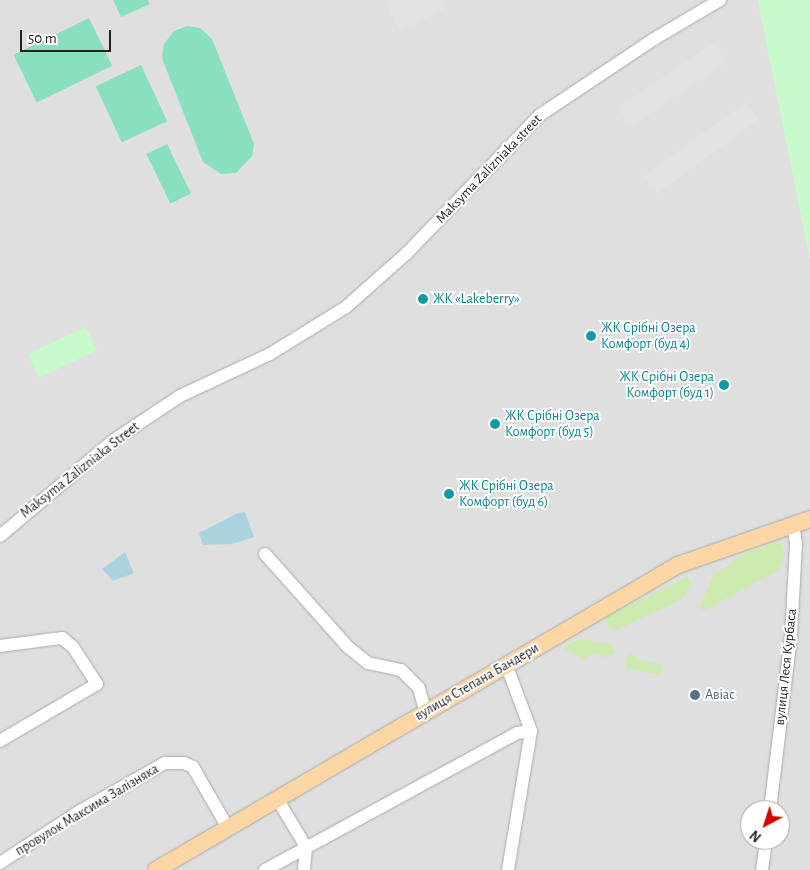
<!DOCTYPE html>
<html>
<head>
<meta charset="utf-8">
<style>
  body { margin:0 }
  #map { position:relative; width:810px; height:870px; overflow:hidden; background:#f2efe9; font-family:"Alegreya Sans",sans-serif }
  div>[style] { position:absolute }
  .residential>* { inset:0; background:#e0dfdf }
  .grass>* { inset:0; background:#cdebb0 }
  .park>* { inset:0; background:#c8facc; transform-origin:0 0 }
  .pitch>* { inset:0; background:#88e0be; transform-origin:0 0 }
  .parking>* { inset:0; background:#e2e2e2; transform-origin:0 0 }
  .water>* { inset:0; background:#aad3df }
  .roads { filter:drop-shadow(0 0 1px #a9a9a9) drop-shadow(0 0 1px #a9a9a9) }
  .minor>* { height:12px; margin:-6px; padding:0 6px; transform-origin:6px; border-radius:6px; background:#fff }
  .major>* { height:16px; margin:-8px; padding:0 8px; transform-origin:8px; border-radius:8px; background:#fcd6a4 }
  .dots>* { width:14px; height:14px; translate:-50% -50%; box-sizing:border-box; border:2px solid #fff; border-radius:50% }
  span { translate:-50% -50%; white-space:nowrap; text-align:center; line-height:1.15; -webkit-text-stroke:4px #fff; paint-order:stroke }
  .street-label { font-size:14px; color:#222 }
  .culture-label { font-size:14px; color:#0d838f }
  .left { translate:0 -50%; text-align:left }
  .right { translate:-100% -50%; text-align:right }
  .service-label { font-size:14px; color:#4e5e75 }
  .north { position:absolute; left:740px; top:800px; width:50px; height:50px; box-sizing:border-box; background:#fff; border:1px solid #a7a7a7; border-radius:50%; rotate:220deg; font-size:14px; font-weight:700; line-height:20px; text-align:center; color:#222 }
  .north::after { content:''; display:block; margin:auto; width:18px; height:22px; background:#d40000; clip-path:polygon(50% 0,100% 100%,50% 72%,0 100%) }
  .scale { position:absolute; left:20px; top:30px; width:91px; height:22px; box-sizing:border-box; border:2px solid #222; border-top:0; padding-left:6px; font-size:15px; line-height:18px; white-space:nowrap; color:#222; -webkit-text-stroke:4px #fff; paint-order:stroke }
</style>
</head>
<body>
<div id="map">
  <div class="residential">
    <div style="clip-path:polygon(0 0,758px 0,810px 259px,810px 513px,778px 521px,676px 560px,145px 870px,0 870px)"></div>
    <div style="clip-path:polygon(evenodd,810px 524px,810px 870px,167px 870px,681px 571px,810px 524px,750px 810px,780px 810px,780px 840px,750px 840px,750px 810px)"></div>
  </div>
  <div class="grass">
    <div style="clip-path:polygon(777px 542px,782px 544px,785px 553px,778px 571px,705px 610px,699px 609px,713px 575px,751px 550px)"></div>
    <div style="clip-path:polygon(688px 576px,691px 583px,682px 599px,617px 630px,608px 626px,604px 618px)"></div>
    <div style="clip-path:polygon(579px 639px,610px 644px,616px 652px,608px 658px,593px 653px,584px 659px,565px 650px,565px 646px)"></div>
    <div style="clip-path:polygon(631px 653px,640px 660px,662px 665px,660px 675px,626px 668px,627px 656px)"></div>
  </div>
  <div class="park">
    <div style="clip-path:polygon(758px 0,810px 0,810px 259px)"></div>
    <div style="left:86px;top:327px;width:26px;height:64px;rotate:65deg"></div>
  </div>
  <div class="pitch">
    <div style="clip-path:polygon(113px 0,148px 0,150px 4px,121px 17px)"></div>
    <div style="left:89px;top:18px;width:53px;height:84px;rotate:64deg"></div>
    <div style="clip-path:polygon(187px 26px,200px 28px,212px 39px,254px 144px,252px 156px,236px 173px,221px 174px,203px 162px,165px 66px,162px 57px,164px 44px,174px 31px)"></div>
    <div style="left:141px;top:65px;width:62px;height:50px;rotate:65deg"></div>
    <div style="left:167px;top:144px;width:55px;height:23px;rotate:64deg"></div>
  </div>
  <div class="parking">
    <div style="clip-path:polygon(385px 0,443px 0,447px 8px,400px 31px)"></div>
    <div style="left:714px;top:43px;width:23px;height:116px;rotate:56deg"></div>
    <div style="left:746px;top:102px;width:22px;height:126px;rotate:54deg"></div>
  </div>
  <div class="water">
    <div style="clip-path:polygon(245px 512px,254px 537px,232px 544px,203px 545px,199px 533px,238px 513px)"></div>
    <div style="clip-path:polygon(125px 552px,134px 573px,113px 581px,102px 569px)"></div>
  </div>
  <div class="roads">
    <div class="minor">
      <div style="left:0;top:536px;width:149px;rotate:-40.1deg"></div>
      <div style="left:114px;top:440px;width:79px;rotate:-33.7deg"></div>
      <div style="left:180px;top:396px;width:99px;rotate:-25deg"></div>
      <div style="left:270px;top:354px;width:89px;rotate:-31.7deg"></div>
      <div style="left:346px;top:307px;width:81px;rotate:-41.5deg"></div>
      <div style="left:407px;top:253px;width:192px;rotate:-46.1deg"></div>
      <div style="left:540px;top:115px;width:137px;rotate:-33.7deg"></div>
      <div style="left:654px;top:39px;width:77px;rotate:-30.6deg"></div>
      <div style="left:265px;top:554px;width:125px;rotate:48.3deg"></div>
      <div style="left:348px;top:647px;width:26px;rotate:39deg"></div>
      <div style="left:368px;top:663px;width:34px;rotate:12deg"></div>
      <div style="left:401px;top:670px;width:25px;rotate:45deg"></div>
      <div style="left:419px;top:688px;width:24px;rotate:75deg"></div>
      <div style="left:0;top:646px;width:63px;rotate:-7.4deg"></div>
      <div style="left:62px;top:638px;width:14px;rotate:39deg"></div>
      <div style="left:73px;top:647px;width:44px;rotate:57deg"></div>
      <div style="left:97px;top:684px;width:113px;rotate:149.6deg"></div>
      <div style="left:506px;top:664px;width:72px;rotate:69.5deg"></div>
      <div style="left:531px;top:731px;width:141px;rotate:99.4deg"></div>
      <div style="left:278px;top:800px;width:55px;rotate:59.2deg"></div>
      <div style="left:770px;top:810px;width:175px;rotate:-83.1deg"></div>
      <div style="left:791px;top:636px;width:92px;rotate:-86.9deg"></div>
      <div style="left:796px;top:544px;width:21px;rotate:-98deg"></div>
      <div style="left:0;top:863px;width:95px;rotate:-33deg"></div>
      <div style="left:80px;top:811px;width:98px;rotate:-29.5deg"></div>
      <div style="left:165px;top:763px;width:19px"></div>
      <div style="left:184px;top:763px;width:10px;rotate:24deg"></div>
      <div style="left:193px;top:767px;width:70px;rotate:60.2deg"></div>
      <div style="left:265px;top:870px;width:287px;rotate:-28.5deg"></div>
      <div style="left:517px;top:733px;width:14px;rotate:-8deg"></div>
      <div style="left:304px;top:870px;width:23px;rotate:-85deg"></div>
      <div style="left:762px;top:870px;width:30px;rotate:-82deg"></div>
    </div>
    <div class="major">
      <div style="left:156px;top:870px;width:605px;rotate:-30.3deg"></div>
      <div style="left:678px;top:565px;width:140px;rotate:-19.2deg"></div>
    </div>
  </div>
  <div class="dots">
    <div style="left:423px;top:299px;background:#0f9aa8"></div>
    <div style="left:591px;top:336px;background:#0f9aa8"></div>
    <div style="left:724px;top:385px;background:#0f9aa8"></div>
    <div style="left:495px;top:424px;background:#0f9aa8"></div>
    <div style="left:449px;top:494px;background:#0f9aa8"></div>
    <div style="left:695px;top:695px;background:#5c6f8a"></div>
  </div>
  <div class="street-label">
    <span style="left:489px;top:169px;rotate:-46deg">Maksyma Zalizniaka street</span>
    <span style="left:80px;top:470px;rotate:-38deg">Maksyma Zalizniaka Street</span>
    <span style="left:786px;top:667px;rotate:-84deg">вулиця Леся Курбаса</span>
    <span style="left:477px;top:682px;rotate:-30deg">вулиця Степана Бандери</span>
    <span style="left:87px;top:810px;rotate:-31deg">провулок Максима Залізняка</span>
  </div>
  <div class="culture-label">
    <span class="left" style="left:433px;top:299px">ЖК «Lakeberry»</span>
    <span class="left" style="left:601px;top:336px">ЖК Срібні Озера<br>Комфорт (буд 4)</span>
    <span class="right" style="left:714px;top:385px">ЖК Срібні Озера<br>Комфорт (буд 1)</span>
    <span class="left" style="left:505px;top:424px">ЖК Срібні Озера<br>Комфорт (буд 5)</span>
    <span class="left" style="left:459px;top:494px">ЖК Срібні Озера<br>Комфорт (буд 6)</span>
  </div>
  <div class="service-label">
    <span class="left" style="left:705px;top:695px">Авіас</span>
  </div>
  <div class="north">N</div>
  <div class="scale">50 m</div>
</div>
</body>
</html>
